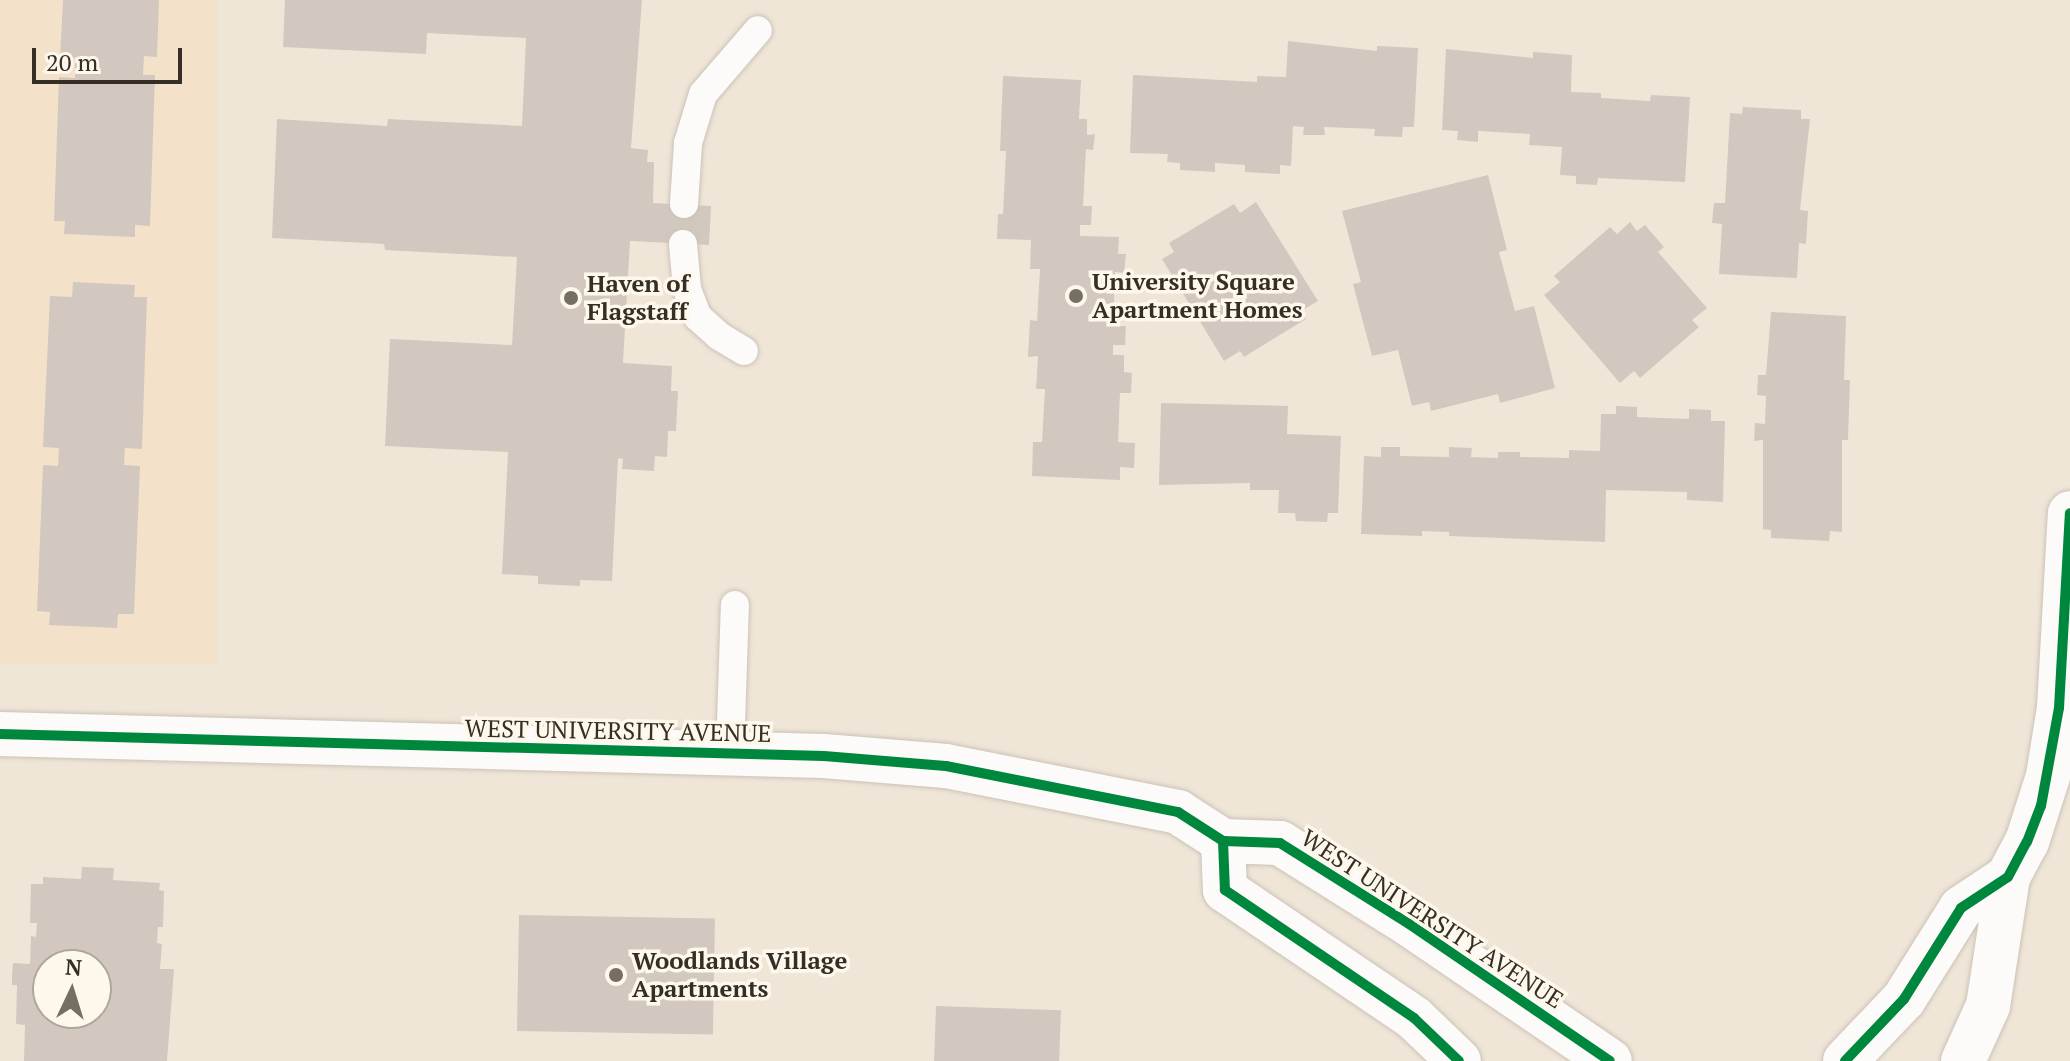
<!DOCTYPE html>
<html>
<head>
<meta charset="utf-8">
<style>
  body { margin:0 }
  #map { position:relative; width:2070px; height:1061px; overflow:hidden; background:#f0e6d8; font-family:"PT Serif",serif }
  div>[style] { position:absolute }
  .built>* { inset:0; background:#f3e2c9; transform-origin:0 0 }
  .building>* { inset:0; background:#d2c8bf; transform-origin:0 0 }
  .roads { filter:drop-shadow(0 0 2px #cbc3b8) drop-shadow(0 0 2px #cbc3b8) }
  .service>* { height:28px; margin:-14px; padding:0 14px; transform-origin:14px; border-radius:14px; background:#fdfbf9 }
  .tertiary>* { height:44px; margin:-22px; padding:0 22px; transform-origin:22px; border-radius:22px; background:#fdfbf9 }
  .cycleway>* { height:10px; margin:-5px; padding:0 5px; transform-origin:5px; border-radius:5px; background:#00873e }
  .dots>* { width:22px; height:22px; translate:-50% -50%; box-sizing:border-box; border:4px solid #fef7ec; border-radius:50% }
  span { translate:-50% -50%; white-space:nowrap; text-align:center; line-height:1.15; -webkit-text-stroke:7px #fef7ec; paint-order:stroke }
  .poi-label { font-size:24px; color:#352e24; font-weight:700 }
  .left { translate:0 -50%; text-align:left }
  .street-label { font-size:24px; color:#352e24 }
  .north { position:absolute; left:32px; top:949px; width:80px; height:80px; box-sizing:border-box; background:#fef7ec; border:2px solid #aea79c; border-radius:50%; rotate:4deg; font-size:22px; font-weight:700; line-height:32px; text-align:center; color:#352e24 }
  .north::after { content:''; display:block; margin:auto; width:28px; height:36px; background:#766e63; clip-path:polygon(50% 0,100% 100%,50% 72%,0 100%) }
  .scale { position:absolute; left:32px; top:48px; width:150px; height:36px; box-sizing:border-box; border:4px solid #352e24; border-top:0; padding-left:10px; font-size:24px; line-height:28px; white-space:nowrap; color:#352e24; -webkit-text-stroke:6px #fef7ec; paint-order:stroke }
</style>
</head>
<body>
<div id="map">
  <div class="built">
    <div style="left:0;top:0;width:217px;height:664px"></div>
  </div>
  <div class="building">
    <div style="clip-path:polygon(63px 0,159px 0,157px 57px,144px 56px,143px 75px,155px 75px,150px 226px,135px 225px,135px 237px,64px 234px,65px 221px,54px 221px,59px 77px,75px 78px,75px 58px,60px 57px)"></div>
    <div style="clip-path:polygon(285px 0,642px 0,631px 148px,648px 150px,647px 162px,654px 162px,653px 203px,711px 206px,709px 245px,630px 241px,623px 363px,672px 366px,671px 391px,678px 391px,676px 431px,668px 431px,667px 457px,655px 456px,654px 471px,622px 469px,623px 459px,618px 458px,612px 581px,580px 580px,580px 586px,538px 584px,538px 576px,502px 574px,508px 452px,385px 446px,390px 339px,512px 345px,517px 257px,385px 250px,384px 244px,272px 238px,277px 119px,387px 126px,388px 119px,522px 126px,526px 38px,427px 33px,426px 54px,283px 47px)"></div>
    <div style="clip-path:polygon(1288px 41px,1377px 51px,1377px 46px,1418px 48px,1414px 127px,1403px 127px,1402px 137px,1374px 136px,1375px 129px,1324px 127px,1325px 135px,1303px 135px,1304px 127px,1293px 126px,1291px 166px,1280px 165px,1280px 174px,1245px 172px,1245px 165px,1215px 163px,1215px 172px,1180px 170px,1180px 163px,1167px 162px,1168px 154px,1130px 153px,1133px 75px,1257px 82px,1257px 76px,1286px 77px)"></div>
    <div style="clip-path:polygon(1446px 49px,1533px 58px,1533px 52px,1572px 55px,1571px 92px,1601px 93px,1601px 98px,1650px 101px,1651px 95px,1690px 97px,1685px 182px,1598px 178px,1597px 185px,1576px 184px,1576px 176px,1560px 175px,1562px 147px,1529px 145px,1530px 134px,1478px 131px,1478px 142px,1457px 140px,1458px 131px,1442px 130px)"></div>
    <div style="clip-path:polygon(1003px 76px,1081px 80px,1079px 119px,1087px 119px,1087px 135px,1095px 134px,1093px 150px,1086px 149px,1083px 206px,1092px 206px,1091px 225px,1080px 225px,1080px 236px,1119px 237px,1118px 254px,1126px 254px,1124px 273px,1115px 272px,1113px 326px,1126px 326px,1125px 345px,1113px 345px,1113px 355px,1124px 355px,1124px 372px,1132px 373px,1131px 393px,1120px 393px,1118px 442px,1135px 443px,1134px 468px,1120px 467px,1120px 480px,1032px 476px,1033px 442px,1042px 442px,1045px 389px,1036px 389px,1038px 356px,1028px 357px,1030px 320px,1037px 321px,1040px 269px,1030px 269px,1031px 240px,997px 239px,998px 214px,1003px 214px,1006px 151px,1000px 151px)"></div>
    <div style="clip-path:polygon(1743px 107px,1801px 110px,1801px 119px,1810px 119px,1800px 210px,1808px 211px,1806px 244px,1799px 243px,1797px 278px,1719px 274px,1722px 224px,1712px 223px,1714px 203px,1725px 203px,1730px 113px,1742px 114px)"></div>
    <div style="clip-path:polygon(1488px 175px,1507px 250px,1499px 252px,1515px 311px,1534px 306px,1555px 388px,1500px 403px,1498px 394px,1431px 411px,1429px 402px,1412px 406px,1398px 350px,1372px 356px,1353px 284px,1361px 282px,1342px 211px)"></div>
    <div style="clip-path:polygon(1256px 202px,1318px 301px,1301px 311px,1306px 319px,1244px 357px,1240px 351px,1224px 361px,1162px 259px,1174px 252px,1169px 243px,1234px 204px,1240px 213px)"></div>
    <div style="clip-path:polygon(1630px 222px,1637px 231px,1645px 225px,1664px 247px,1658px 252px,1707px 308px,1692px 320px,1699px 327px,1640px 378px,1634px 371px,1620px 383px,1544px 295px,1560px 282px,1554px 276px,1610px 227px,1617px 234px)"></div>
    <div style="clip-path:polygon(73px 282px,135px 285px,134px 297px,147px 297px,142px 449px,125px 448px,124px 465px,140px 466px,134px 614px,118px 614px,117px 628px,49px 625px,50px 612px,37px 611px,43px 465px,58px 466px,59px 448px,43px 447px,50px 296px,72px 297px)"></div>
    <div style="clip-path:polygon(1771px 312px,1846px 316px,1844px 380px,1850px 380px,1848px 440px,1842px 440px,1842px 532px,1830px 531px,1829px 541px,1771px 538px,1771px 530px,1763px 529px,1763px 440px,1754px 441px,1755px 423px,1765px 424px,1766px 396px,1757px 395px,1758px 375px,1766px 375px)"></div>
    <div style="clip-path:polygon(1161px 403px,1288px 406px,1287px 434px,1341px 436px,1338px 513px,1328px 513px,1327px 522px,1296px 521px,1295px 513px,1278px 513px,1279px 490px,1250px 490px,1250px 483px,1159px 485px)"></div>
    <div style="clip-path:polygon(1616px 406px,1637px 407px,1637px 417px,1689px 419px,1689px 409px,1711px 410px,1711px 421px,1725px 421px,1723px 502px,1687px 500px,1687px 492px,1606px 490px,1605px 542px,1449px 536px,1449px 532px,1422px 531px,1422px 536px,1361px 534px,1364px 456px,1381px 457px,1381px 447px,1400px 447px,1400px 456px,1449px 457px,1449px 447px,1472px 448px,1471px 457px,1498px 458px,1498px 452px,1520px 452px,1520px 457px,1569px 458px,1569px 450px,1600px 451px,1601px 414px,1616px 414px)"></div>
    <div style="clip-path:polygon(evenodd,82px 867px,114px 868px,113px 880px,160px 883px,159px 890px,164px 891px,163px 927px,158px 927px,157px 943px,162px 944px,160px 969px,174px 969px,167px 1061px,24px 1061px,25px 1025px,16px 1024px,17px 985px,12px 985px,12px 975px,13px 963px,30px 964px,31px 936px,36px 937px,37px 923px,30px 923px,31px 884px,43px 884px,43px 877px,81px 879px,82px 867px,48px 965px,96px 965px,96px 1013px,48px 1013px,48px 965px)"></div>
    <div style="left:519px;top:915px;width:196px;height:116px;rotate:1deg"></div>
    <div style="left:936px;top:1006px;width:125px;height:55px;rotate:2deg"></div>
  </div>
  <div class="roads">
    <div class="service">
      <div style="left:684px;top:204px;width:61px;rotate:-86.2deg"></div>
      <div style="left:688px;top:143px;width:51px;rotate:-73deg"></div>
      <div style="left:703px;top:94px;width:84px;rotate:-49.3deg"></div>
      <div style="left:683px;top:244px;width:45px;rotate:84.9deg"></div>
      <div style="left:687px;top:289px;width:30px;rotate:69deg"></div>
      <div style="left:698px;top:317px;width:28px;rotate:42deg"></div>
      <div style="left:719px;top:336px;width:29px;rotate:31deg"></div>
      <div style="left:730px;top:753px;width:148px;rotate:-88.1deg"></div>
    </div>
    <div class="tertiary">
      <div style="left:0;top:734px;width:824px;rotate:1.53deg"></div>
      <div style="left:824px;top:756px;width:122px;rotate:4.7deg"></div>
      <div style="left:946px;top:766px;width:237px;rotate:11.2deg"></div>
      <div style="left:1178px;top:812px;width:54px;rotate:32.8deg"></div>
      <div style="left:1223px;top:841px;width:57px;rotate:2deg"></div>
      <div style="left:1280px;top:843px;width:152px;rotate:32.1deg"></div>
      <div style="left:1409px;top:924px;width:243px;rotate:34.3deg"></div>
      <div style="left:1223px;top:841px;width:49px;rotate:87.7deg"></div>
      <div style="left:1225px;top:890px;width:228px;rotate:34.1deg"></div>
      <div style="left:1414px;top:1018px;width:62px;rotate:43.7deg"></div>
      <div style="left:1845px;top:1061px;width:86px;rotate:-46.4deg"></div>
      <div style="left:1904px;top:999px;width:107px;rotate:-57.9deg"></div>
      <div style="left:1961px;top:908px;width:56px;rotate:-33.4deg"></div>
      <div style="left:1963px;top:1061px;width:60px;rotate:-65.6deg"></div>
      <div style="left:1988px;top:1006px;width:131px;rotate:-81.2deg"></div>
      <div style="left:2008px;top:877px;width:40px;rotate:-62deg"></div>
      <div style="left:2027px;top:842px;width:69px;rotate:-72.3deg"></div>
      <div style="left:2048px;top:776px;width:69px;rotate:-80.8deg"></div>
      <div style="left:2059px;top:708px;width:195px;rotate:-86.8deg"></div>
    </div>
  </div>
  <div class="cycleway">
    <div style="left:0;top:734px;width:824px;rotate:1.53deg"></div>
    <div style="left:824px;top:756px;width:122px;rotate:4.7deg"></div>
    <div style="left:946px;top:766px;width:237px;rotate:11.2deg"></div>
    <div style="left:1178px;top:812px;width:54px;rotate:32.8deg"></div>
    <div style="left:1223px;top:841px;width:57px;rotate:2deg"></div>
    <div style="left:1280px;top:843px;width:152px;rotate:32.1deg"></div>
    <div style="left:1409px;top:924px;width:243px;rotate:34.3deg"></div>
    <div style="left:1223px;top:841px;width:49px;rotate:87.7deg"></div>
    <div style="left:1225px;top:890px;width:228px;rotate:34.1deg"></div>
    <div style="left:1414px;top:1018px;width:62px;rotate:43.7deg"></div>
    <div style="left:1845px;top:1061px;width:86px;rotate:-46.4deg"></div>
    <div style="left:1904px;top:999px;width:107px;rotate:-57.9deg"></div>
    <div style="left:1961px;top:908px;width:56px;rotate:-33.4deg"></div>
    <div style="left:2008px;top:877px;width:40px;rotate:-62deg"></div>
    <div style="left:2027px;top:842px;width:39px;rotate:-69deg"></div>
    <div style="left:2041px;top:806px;width:100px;rotate:-79.6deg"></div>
    <div style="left:2059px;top:708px;width:195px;rotate:-86.8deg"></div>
  </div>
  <div class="dots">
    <div style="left:1076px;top:296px;background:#766e63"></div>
    <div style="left:571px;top:298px;background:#766e63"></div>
    <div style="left:616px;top:975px;background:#766e63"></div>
  </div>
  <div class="poi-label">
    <span class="left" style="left:1092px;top:296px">University Square<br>Apartment Homes</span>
    <span class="left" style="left:587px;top:298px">Haven of<br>Flagstaff</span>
    <span class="left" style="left:632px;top:975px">Woodlands Village<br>Apartments</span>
  </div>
  <div class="street-label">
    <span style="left:618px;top:731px;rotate:1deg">WEST UNIVERSITY AVENUE</span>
    <span style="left:1432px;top:919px;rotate:33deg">WEST UNIVERSITY AVENUE</span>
  </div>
  <div class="north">N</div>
  <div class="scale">20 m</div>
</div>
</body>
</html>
